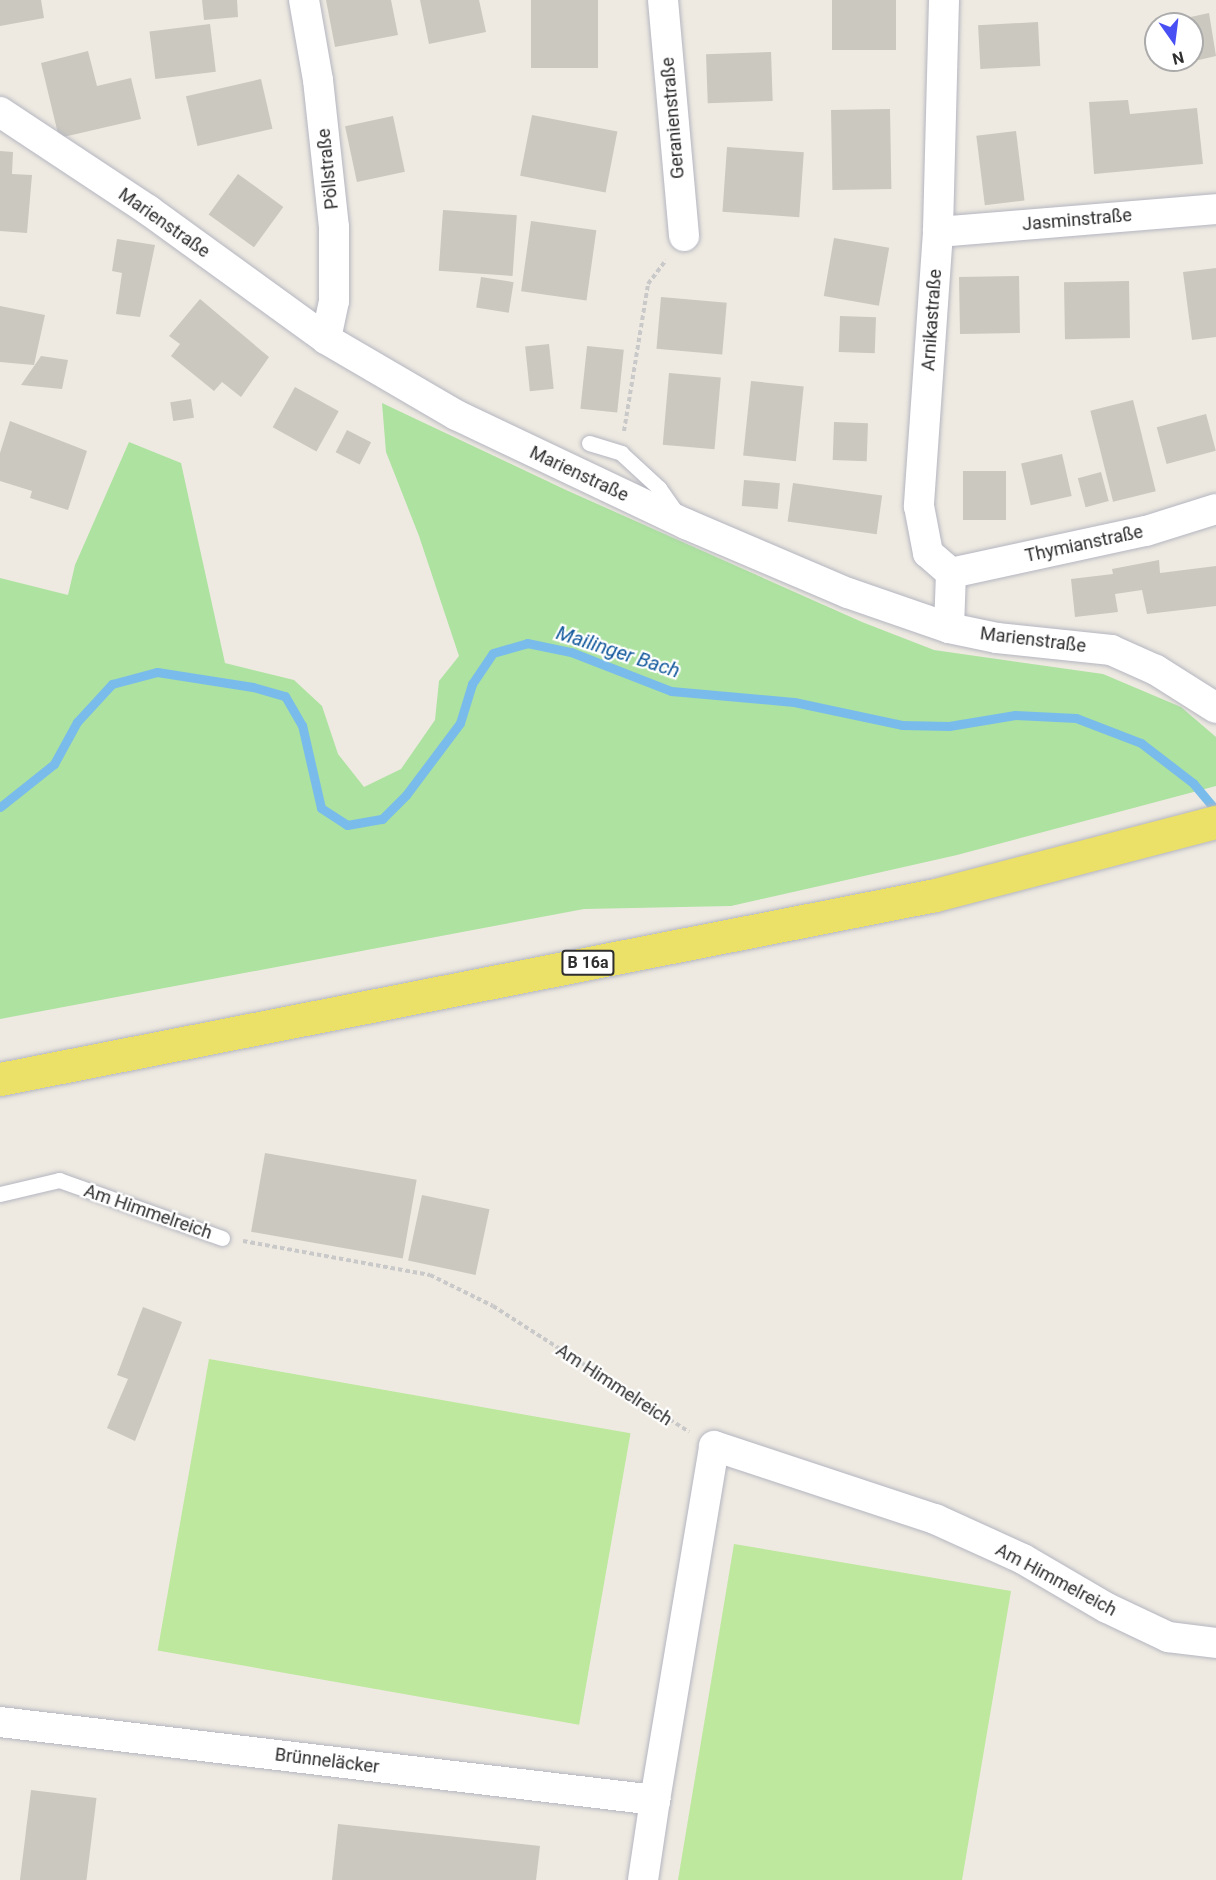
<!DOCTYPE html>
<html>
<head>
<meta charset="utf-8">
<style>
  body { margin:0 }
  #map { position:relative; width:1216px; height:1880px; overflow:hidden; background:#eeeae1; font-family:Roboto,sans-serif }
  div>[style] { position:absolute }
  .green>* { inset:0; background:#ade2a0 }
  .pitch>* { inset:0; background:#bde89d; transform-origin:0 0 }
  .stream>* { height:9px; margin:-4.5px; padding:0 4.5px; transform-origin:4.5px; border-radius:4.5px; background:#79bceb }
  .building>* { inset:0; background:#cac8bf; transform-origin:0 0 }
  .path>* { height:4px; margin-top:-2px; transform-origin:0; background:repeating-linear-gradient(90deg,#c9c9c9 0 4.5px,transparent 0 7.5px) }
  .roads { filter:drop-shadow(0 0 2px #b4b5c0) drop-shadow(0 0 2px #b4b5c0) }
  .lane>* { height:15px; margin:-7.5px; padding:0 7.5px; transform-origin:7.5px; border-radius:7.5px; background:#fff }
  .street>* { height:30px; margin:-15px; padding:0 15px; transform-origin:15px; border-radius:15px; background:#fff }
  .primary>* { height:33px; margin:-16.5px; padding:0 16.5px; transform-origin:16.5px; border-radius:16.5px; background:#ece168 }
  span { translate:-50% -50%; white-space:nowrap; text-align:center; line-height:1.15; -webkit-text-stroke:4.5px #fff; paint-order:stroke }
  .shield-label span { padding:2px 4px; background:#fff; border:2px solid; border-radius:4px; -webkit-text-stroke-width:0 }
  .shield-label { font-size:16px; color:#2e2e2e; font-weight:700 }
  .street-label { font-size:18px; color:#2e2e2e }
  .water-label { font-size:20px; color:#13599c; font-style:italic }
  .north { position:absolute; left:1144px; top:12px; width:60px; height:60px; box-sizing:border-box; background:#fff; border:2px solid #ababab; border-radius:50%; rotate:166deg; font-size:16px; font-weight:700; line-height:24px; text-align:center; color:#2e2e2e }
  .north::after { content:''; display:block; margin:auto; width:21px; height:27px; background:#4950f3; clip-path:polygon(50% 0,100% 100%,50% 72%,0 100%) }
</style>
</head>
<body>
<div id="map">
  <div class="green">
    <div style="clip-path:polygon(382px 403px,566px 490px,862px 622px,934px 650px,1103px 674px,1181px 707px,1216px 737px,1216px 786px,957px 855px,731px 906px,584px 909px,0 1019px,0 578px,68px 595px,75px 565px,129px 442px,181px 463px,225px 663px,294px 680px,322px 706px,338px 754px,364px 787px,401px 769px,435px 720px,439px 681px,459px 656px,419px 536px,386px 452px)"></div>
  </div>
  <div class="pitch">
    <div style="left:209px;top:1359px;width:428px;height:296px;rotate:10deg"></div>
    <div style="clip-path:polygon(734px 1544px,1011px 1591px,962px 1880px,678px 1880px)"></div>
  </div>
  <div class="stream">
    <div style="left:0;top:807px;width:69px;rotate:-38.5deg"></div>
    <div style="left:54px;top:764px;width:48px;rotate:-61.3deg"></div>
    <div style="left:77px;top:722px;width:52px;rotate:-47.4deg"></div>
    <div style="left:112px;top:684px;width:47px;rotate:-14.9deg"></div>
    <div style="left:157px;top:672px;width:97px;rotate:8.9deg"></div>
    <div style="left:253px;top:687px;width:33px;rotate:16deg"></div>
    <div style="left:285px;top:696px;width:34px;rotate:60deg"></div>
    <div style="left:302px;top:725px;width:85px;rotate:77.1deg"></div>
    <div style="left:321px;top:808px;width:31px;rotate:33deg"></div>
    <div style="left:347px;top:825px;width:36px;rotate:-10deg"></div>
    <div style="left:382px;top:819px;width:34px;rotate:-45deg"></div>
    <div style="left:406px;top:795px;width:90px;rotate:-53.1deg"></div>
    <div style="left:460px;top:723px;width:41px;rotate:-72.9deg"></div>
    <div style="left:472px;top:684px;width:37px;rotate:-56deg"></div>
    <div style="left:493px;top:653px;width:35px;rotate:-16deg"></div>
    <div style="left:527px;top:643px;width:45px;rotate:11.6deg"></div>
    <div style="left:571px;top:652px;width:107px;rotate:21.3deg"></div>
    <div style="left:671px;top:691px;width:123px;rotate:5.1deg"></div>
    <div style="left:794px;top:702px;width:110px;rotate:12deg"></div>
    <div style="left:902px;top:725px;width:47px;rotate:1.2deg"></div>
    <div style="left:949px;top:726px;width:67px;rotate:-9.5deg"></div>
    <div style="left:1015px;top:715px;width:61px;rotate:2.8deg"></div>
    <div style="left:1076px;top:718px;width:70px;rotate:21deg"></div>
    <div style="left:1141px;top:743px;width:66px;rotate:37.6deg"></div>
    <div style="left:1193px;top:783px;width:35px;rotate:50deg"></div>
  </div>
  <div class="building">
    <div style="clip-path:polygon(0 0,41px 0,44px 18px,0 26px)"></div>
    <div style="clip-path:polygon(202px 0,237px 0,238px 17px,204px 20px)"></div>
    <div style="clip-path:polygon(326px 0,391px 0,398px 35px,335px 47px)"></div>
    <div style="clip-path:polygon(420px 0,479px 0,486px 32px,429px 44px)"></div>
    <div style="left:531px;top:0;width:67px;height:68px"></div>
    <div style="left:832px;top:0;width:64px;height:50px"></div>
    <div style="clip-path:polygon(1209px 13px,1216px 56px,1160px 69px,1158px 60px,1192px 60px,1192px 24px,1163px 23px)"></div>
    <div style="left:1038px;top:22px;width:44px;height:60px;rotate:87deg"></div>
    <div style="left:210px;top:24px;width:48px;height:61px;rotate:83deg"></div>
    <div style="clip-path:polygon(88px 51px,97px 86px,131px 78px,141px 119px,59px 138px,41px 63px)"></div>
    <div style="left:771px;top:52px;width:49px;height:65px;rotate:88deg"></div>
    <div style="left:261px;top:79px;width:51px;height:77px;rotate:77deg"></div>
    <div style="clip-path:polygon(1128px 100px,1130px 114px,1197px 108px,1203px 164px,1094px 174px,1089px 102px)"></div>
    <div style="left:890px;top:109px;width:80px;height:59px;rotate:89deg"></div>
    <div style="left:532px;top:115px;width:87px;height:62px;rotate:11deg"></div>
    <div style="left:393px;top:116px;width:57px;height:49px;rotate:78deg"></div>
    <div style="left:1016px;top:131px;width:70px;height:40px;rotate:83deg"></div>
    <div style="left:727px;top:147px;width:77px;height:65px;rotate:4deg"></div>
    <div style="clip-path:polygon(0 151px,13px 152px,12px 174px,32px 175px,27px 233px,0 231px)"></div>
    <div style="left:238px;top:174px;width:56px;height:50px;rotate:36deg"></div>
    <div style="left:443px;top:210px;width:74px;height:61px;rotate:4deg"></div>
    <div style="left:531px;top:221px;width:66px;height:71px;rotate:8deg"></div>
    <div style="left:834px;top:238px;width:56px;height:59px;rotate:10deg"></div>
    <div style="clip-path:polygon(117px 239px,155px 245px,140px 317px,116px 314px,122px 273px,112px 271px)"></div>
    <div style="clip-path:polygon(1216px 268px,1216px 337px,1192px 340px,1183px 272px)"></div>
    <div style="left:1019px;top:276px;width:57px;height:60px;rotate:89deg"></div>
    <div style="left:481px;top:277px;width:33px;height:31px;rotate:9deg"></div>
    <div style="left:1129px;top:281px;width:57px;height:65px;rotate:89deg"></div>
    <div style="left:661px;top:297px;width:66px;height:52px;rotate:5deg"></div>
    <div style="clip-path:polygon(200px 299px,269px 357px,241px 397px,222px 382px,214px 391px,171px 356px,180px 344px,169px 336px)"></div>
    <div style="clip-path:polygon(0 306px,45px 315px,34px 365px,0 362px)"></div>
    <div style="left:840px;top:316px;width:36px;height:36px;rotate:2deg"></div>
    <div style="left:549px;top:344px;width:45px;height:24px;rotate:84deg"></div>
    <div style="left:587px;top:346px;width:37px;height:63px;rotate:6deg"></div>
    <div style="clip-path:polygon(41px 356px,68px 360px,62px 389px,21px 385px)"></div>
    <div style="left:669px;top:373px;width:52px;height:72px;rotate:5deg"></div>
    <div style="left:751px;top:381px;width:53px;height:75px;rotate:6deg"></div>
    <div style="left:295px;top:387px;width:50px;height:46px;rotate:29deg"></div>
    <div style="left:191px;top:399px;width:19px;height:21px;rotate:81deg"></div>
    <div style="left:1133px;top:400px;width:94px;height:44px;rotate:76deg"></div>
    <div style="left:1206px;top:414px;width:38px;height:51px;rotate:75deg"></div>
    <div style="clip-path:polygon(10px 421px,87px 451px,68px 510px,30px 498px,32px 491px,0 481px,0 453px)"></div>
    <div style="left:834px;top:422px;width:34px;height:38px;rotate:2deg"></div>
    <div style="left:347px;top:430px;width:27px;height:25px;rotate:27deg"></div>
    <div style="left:1062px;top:454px;width:43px;height:42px;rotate:77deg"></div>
    <div style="left:963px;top:471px;width:43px;height:49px"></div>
    <div style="left:1101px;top:472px;width:30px;height:24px;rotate:75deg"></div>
    <div style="left:744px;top:480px;width:36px;height:26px;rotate:5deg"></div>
    <div style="left:793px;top:483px;width:90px;height:39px;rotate:8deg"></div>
    <div style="clip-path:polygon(1159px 560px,1160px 573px,1216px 566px,1216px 606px,1147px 614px,1142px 590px,1115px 594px,1118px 612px,1075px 617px,1071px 579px,1113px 574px,1112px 569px)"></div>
    <div style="left:265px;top:1153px;width:154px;height:80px;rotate:10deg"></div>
    <div style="left:422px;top:1195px;width:69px;height:67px;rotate:12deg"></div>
    <div style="clip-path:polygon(143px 1307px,182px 1322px,135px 1441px,107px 1428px,128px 1379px,117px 1375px)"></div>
    <div style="left:31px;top:1790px;width:66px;height:91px;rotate:7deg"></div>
    <div style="clip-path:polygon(338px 1824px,540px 1846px,536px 1880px,332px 1880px)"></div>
  </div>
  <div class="path">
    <div style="left:624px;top:431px;width:149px;rotate:-80.7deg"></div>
    <div style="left:648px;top:284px;width:30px;rotate:-53deg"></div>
    <div style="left:243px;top:1241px;width:190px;rotate:10.3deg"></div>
    <div style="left:430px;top:1275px;width:70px;rotate:26.2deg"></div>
    <div style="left:493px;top:1306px;width:233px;rotate:32.7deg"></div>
  </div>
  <div class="roads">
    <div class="lane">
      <div style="left:589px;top:443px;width:34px;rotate:17deg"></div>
      <div style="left:621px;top:453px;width:52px;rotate:42.6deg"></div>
      <div style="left:659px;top:488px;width:33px;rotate:55deg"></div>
      <div style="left:0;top:1194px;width:61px;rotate:-13.3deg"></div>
      <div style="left:59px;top:1180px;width:173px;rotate:19.6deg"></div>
    </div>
    <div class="street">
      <div style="left:304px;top:0;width:81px;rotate:80.1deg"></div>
      <div style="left:318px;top:80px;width:148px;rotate:83.8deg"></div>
      <div style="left:334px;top:227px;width:74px;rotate:90deg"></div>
      <div style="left:334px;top:301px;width:39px;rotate:102deg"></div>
      <div style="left:663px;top:0;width:237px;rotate:84.9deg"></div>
      <div style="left:944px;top:0;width:232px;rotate:91.5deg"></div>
      <div style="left:938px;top:232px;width:275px;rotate:94deg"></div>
      <div style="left:919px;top:506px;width:48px;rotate:79.2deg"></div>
      <div style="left:928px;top:553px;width:30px;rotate:41deg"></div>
      <div style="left:951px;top:573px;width:55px;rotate:92.1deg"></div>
      <div style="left:0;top:112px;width:178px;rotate:33.5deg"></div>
      <div style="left:148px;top:210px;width:220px;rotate:35.9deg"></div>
      <div style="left:326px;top:339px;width:151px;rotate:30.3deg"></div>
      <div style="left:456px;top:415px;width:255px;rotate:25.4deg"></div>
      <div style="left:686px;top:524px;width:176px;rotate:23.1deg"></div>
      <div style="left:848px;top:593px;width:107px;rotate:19.1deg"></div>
      <div style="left:949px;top:628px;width:49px;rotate:11.8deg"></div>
      <div style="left:997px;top:638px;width:115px;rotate:6deg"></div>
      <div style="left:1111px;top:650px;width:49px;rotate:24deg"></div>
      <div style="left:1156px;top:670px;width:71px;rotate:32.3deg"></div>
      <div style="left:938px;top:232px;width:279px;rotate:-4.7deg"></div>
      <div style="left:951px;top:573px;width:199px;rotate:-12.2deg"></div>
      <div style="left:1146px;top:531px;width:73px;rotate:-17.4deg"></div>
      <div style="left:0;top:1722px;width:660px;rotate:6.79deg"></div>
      <div style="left:655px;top:1800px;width:359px;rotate:-80.5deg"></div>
      <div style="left:714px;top:1446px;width:233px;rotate:18.3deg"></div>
      <div style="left:935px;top:1519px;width:97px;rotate:24.4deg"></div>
      <div style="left:1023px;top:1559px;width:97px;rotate:30.3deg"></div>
      <div style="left:1107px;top:1608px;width:68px;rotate:25.4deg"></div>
      <div style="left:1168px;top:1637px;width:48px;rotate:7.1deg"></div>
      <div style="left:643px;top:1880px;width:81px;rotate:-81.5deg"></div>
    </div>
    <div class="primary">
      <div style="left:0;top:1079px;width:953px;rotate:-11.13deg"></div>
      <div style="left:935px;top:895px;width:290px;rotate:-14.6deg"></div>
    </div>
  </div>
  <div class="shield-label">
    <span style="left:588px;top:963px">B 16a</span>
  </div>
  <div class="street-label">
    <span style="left:673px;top:118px;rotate:-95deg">Geranienstraße</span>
    <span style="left:328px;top:169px;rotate:-96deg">Pöllstraße</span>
    <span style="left:1077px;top:220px;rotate:-5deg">Jasminstraße</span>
    <span style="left:164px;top:223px;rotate:35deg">Marienstraße</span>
    <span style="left:932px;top:320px;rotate:-86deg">Arnikastraße</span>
    <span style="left:579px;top:474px;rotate:25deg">Marienstraße</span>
    <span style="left:1084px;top:544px;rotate:-12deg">Thymianstraße</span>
    <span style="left:1033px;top:640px;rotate:7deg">Marienstraße</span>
    <span style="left:148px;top:1212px;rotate:19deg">Am Himmelreich</span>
    <span style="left:614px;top:1385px;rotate:33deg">Am Himmelreich</span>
    <span style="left:1056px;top:1580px;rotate:28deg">Am Himmelreich</span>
    <span style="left:327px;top:1761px;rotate:7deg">Brünneläcker</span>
  </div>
  <div class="water-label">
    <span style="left:618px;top:652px;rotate:18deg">Mailinger Bach</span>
  </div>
  <div class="north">N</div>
</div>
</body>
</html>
